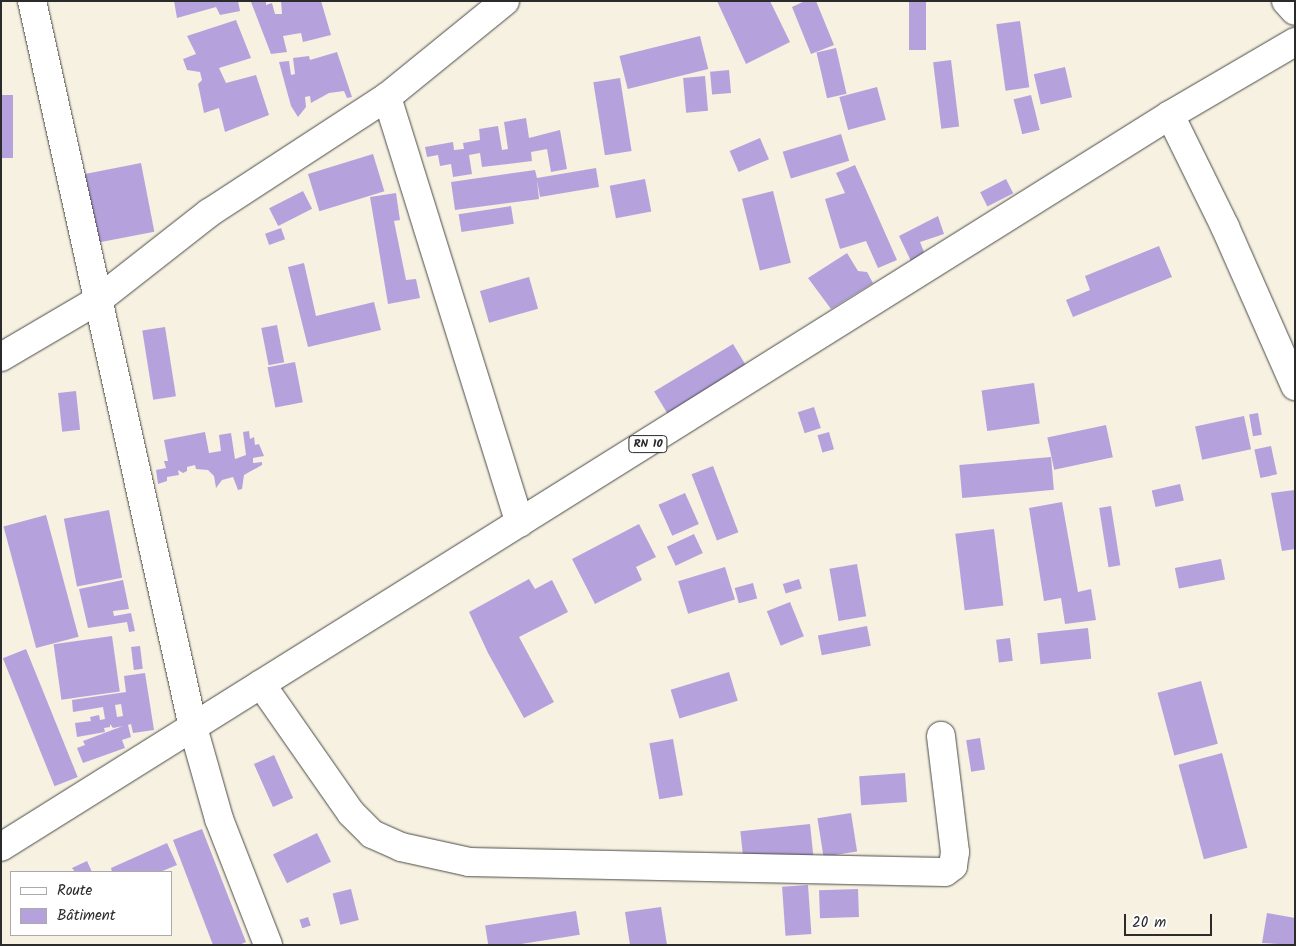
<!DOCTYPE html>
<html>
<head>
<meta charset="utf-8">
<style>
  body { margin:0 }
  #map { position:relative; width:1296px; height:946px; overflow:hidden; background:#f6f1e1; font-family:Kalam,sans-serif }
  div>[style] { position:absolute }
  .building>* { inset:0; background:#b5a2dd; transform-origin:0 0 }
  .roads { filter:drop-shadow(0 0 1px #494946) drop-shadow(0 0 1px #494946) }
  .street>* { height:28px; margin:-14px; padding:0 14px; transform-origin:14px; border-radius:14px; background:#fff }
  .primary>* { height:28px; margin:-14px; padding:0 14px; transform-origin:14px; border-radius:14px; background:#fff }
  span { translate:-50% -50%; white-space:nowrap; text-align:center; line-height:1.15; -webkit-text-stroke:5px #fff; paint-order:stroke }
  .shield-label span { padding:1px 4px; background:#fff; border:1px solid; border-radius:4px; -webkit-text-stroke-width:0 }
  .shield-label { font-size:12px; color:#2b2b2b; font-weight:700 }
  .frame { position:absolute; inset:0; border:2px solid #2b2b2b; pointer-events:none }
  .legend { position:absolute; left:10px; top:871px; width:162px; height:65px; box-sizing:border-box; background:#fff; border:1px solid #aaa; margin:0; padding:6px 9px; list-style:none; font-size:15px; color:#2b2b2b }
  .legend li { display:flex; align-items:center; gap:10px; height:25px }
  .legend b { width:25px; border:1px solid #aaa }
  .scale { position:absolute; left:1124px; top:914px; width:88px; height:22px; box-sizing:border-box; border:2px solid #2b2b2b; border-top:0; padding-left:6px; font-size:15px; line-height:18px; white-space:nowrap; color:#2b2b2b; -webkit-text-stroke:4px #fff; paint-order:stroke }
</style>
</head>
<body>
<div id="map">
  <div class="building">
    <div style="clip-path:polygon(174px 1px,238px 1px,240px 11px,220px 15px,216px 7px,177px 18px)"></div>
    <div style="clip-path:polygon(266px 1px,266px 5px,272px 3px,275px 14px,282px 14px,281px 1px,321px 1px,331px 35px,303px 42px,301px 33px,283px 36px,287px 52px,271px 54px,251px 2px)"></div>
    <div style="clip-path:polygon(717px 1px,770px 1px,790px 42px,746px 64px)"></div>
    <div style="clip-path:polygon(805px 1px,816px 1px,834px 45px,811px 54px,792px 7px)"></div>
    <div style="left:909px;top:1px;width:17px;height:49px"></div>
    <div style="clip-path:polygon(236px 20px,251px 58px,219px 68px,226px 83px,256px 75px,269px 115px,225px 132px,219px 108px,204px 113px,198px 84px,202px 80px,200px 72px,187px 70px,183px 59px,196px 54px,187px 36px)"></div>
    <div style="left:1020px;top:21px;width:67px;height:24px;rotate:82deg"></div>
    <div style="left:700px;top:36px;width:34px;height:83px;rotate:76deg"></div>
    <div style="left:836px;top:48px;width:47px;height:20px;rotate:77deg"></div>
    <div style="clip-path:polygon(337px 52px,352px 97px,347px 98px,344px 91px,329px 93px,311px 103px,310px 96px,305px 97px,306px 107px,298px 117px,291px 106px,279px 62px,289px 61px,291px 75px,295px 74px,293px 58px,309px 56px,310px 60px)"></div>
    <div style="left:951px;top:60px;width:67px;height:18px;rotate:83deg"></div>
    <div style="left:1065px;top:67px;width:31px;height:32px;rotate:77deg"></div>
    <div style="left:729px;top:70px;width:23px;height:19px;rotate:85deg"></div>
    <div style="left:705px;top:76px;width:35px;height:22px;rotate:85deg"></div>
    <div style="left:620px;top:78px;width:74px;height:27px;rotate:81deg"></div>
    <div style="left:877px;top:87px;width:34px;height:39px;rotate:75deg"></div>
    <div style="left:1px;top:95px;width:12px;height:63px"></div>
    <div style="left:1031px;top:95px;width:36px;height:18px;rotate:76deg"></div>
    <div style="clip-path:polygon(526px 118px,529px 138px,560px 130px,567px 169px,551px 172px,547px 149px,531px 152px,532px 161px,482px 167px,480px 153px,469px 155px,472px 174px,453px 177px,451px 164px,440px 166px,438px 155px,427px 157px,425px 147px,453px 142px,454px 150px,464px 149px,463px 143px,480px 140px,479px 129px,498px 126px,502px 150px,508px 149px,504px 122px)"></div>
    <div style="left:841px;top:134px;width:28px;height:61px;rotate:73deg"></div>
    <div style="left:760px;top:138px;width:23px;height:33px;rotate:67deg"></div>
    <div style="left:373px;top:154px;width:39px;height:68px;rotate:73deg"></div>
    <div style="left:141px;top:163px;width:70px;height:61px;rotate:79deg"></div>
    <div style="clip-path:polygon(855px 165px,897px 260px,878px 268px,866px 241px,840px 249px,825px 199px,845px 193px,836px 173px)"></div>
    <div style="clip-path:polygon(596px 168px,599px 187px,540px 197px,537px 180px,539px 199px,455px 210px,451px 182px,535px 170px,537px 178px)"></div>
    <div style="left:645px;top:179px;width:33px;height:36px;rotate:79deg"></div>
    <div style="left:1006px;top:179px;width:16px;height:29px;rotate:63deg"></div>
    <div style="left:303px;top:191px;width:20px;height:38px;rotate:63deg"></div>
    <div style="left:773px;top:191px;width:74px;height:32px;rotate:76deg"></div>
    <div style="clip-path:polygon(396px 193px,400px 220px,394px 221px,406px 280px,416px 279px,420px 298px,388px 304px,370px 197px)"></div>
    <div style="left:511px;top:206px;width:18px;height:53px;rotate:81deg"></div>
    <div style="clip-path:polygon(938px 216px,944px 234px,920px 242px,924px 252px,911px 261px,899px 236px)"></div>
    <div style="left:281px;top:228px;width:12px;height:17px;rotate:70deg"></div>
    <div style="clip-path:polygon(1159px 246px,1172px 277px,1073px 317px,1066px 300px,1090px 290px,1085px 276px)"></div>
    <div style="clip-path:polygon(847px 253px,858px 271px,867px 272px,873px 283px,831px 309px,808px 278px)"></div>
    <div style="clip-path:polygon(304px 263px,316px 316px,374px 302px,381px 330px,308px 347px,288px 267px)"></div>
    <div style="left:529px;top:277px;width:33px;height:51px;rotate:74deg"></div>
    <div style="left:277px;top:325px;width:38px;height:16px;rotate:79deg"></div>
    <div style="left:165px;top:327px;width:70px;height:23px;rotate:81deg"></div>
    <div style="left:733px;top:344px;width:26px;height:92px;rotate:59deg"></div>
    <div style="left:295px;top:362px;width:41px;height:28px;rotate:79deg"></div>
    <div style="left:1034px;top:383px;width:41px;height:53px;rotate:82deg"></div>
    <div style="left:76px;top:391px;width:39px;height:18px;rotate:84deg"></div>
    <div style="left:814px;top:407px;width:22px;height:17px;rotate:72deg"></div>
    <div style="left:1258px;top:413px;width:22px;height:9px;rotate:80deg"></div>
    <div style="left:1244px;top:416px;width:34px;height:50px;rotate:78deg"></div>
    <div style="left:1106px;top:425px;width:33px;height:60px;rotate:78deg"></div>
    <div style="clip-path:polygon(249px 431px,250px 439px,254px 437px,255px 445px,259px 444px,264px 456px,253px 458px,253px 463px,262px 462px,262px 465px,244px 475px,242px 489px,238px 490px,233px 477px,222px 480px,216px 488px,214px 476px,208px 470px,196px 469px,195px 465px,187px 467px,187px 471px,183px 473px,178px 470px,179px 475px,167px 477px,167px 481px,158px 484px,156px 470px,166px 468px,164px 461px,168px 461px,164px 440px,205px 432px,209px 453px,221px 451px,219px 435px,231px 433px,235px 459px,246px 455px,243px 432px)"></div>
    <div style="left:829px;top:432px;width:18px;height:12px;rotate:74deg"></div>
    <div style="left:1271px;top:446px;width:29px;height:17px;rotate:78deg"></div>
    <div style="left:1051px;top:457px;width:33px;height:92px;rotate:85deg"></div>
    <div style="left:713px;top:466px;width:71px;height:23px;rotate:69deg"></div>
    <div style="left:1180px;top:484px;width:17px;height:29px;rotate:77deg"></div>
    <div style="clip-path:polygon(1295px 490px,1295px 549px,1282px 551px,1271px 493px)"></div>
    <div style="left:685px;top:493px;width:34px;height:29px;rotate:66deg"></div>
    <div style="clip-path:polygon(1062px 502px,1078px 592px,1091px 589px,1096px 620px,1065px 624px,1061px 598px,1044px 601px,1029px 508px)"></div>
    <div style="left:1111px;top:506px;width:60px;height:12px;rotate:81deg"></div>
    <div style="left:109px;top:510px;width:69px;height:46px;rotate:79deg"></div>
    <div style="left:46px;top:515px;width:126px;height:44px;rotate:75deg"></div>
    <div style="clip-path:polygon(639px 524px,656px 557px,636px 567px,642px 580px,595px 604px,572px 559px)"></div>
    <div style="left:994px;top:529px;width:77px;height:39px;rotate:83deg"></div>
    <div style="left:694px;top:534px;width:21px;height:30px;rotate:65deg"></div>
    <div style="left:1221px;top:559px;width:21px;height:47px;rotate:79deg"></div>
    <div style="left:857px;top:564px;width:53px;height:28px;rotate:80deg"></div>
    <div style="left:725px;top:567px;width:34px;height:49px;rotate:73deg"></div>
    <div style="clip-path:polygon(529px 579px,535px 589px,552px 580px,568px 612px,519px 637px,554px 702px,524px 718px,488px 653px,469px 612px)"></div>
    <div style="left:799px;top:579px;width:10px;height:17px;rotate:73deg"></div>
    <div style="clip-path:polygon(123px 580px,129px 609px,113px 611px,114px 616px,131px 613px,135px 631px,129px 632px,127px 622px,88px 628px,79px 589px)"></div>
    <div style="left:753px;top:583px;width:16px;height:19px;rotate:75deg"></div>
    <div style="left:790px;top:602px;width:37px;height:25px;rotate:68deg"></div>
    <div style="left:867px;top:626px;width:20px;height:50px;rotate:79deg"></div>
    <div style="left:1088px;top:628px;width:31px;height:51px;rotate:84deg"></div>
    <div style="left:112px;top:636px;width:56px;height:59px;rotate:82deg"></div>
    <div style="left:1010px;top:638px;width:23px;height:14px;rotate:83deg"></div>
    <div style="left:140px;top:646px;width:23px;height:9px;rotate:83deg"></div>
    <div style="left:26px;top:649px;width:138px;height:25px;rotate:68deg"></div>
    <div style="left:729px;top:672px;width:30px;height:61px;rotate:73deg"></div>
    <div style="clip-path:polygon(evenodd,145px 673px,154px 730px,133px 733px,131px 724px,128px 725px,131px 737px,122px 740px,125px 748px,83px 763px,77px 748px,85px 745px,83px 741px,123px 726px,113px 728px,110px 724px,110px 727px,104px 728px,105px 732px,77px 737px,75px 723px,91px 721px,90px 717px,99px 715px,100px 720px,105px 719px,103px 707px,73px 712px,72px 700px,126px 692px,124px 676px,145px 673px,121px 704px,123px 716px,117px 717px,115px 705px,121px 704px)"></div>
    <div style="left:1201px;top:681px;width:65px;height:45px;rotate:75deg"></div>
    <div style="left:980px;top:738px;width:32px;height:14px;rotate:81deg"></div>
    <div style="left:673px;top:739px;width:57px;height:24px;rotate:80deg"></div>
    <div style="left:1222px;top:753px;width:98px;height:45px;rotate:75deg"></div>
    <div style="left:274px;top:755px;width:47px;height:22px;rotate:66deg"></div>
    <div style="left:905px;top:773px;width:29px;height:46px;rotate:86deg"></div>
    <div style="left:851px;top:813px;width:39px;height:34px;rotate:81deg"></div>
    <div style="left:810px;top:824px;width:31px;height:70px;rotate:84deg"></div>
    <div style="clip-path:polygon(202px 829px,246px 942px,239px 945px,213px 945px,173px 840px)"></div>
    <div style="left:317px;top:833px;width:32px;height:49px;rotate:64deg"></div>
    <div style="clip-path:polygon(167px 843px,177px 865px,160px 872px,112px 872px,111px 868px)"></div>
    <div style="clip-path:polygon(87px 861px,92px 872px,75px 872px,72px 868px)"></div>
    <div style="left:808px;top:885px;width:49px;height:26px;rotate:86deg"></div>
    <div style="left:351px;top:889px;width:32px;height:19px;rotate:76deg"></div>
    <div style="left:858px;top:889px;width:28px;height:39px;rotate:88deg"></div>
    <div style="clip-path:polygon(661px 907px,667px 945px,630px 945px,625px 912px)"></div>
    <div style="left:576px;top:911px;width:24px;height:92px;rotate:81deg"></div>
    <div style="clip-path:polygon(1267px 913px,1295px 918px,1295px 945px,1262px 943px)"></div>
    <div style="left:308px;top:917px;width:9px;height:9px;rotate:72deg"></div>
  </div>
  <div class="roads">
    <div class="street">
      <div style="left:32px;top:1px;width:744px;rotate:77.5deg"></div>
      <div style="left:193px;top:727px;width:96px;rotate:74.2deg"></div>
      <div style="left:219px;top:819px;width:135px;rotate:68.7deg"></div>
      <div style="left:1286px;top:1px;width:13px;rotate:48deg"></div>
      <div style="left:387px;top:97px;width:446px;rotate:72.7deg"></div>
      <div style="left:1170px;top:115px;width:125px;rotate:63.8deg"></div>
      <div style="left:1225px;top:227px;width:174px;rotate:66.2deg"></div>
      <div style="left:1px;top:357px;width:113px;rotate:-30.4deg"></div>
      <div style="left:98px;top:300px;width:141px;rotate:-38.1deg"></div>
      <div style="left:209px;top:213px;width:212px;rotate:-33.1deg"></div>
      <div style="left:387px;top:97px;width:152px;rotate:-39.1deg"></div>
      <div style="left:261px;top:684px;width:157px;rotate:55.1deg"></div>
      <div style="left:351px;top:813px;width:30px;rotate:45deg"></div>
      <div style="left:372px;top:834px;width:32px;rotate:24deg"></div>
      <div style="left:401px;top:847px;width:70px;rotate:12.4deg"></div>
      <div style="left:469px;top:862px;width:476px;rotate:1.2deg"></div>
      <div style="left:945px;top:872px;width:10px;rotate:-37deg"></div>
      <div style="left:953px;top:866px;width:14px;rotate:-82deg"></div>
      <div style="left:955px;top:852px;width:117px;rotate:-96.9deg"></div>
    </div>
    <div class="primary">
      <div style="left:1px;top:847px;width:1379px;rotate:-32.05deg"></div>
      <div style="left:1170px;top:115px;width:145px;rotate:-30.3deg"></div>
    </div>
  </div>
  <div class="shield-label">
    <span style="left:648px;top:444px">RN 10</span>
  </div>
  <div class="frame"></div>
  <ul class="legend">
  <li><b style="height:6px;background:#fff"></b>Route</li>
  <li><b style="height:14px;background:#b5a2dd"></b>Bâtiment</li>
  </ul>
  <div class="scale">20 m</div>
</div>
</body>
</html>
